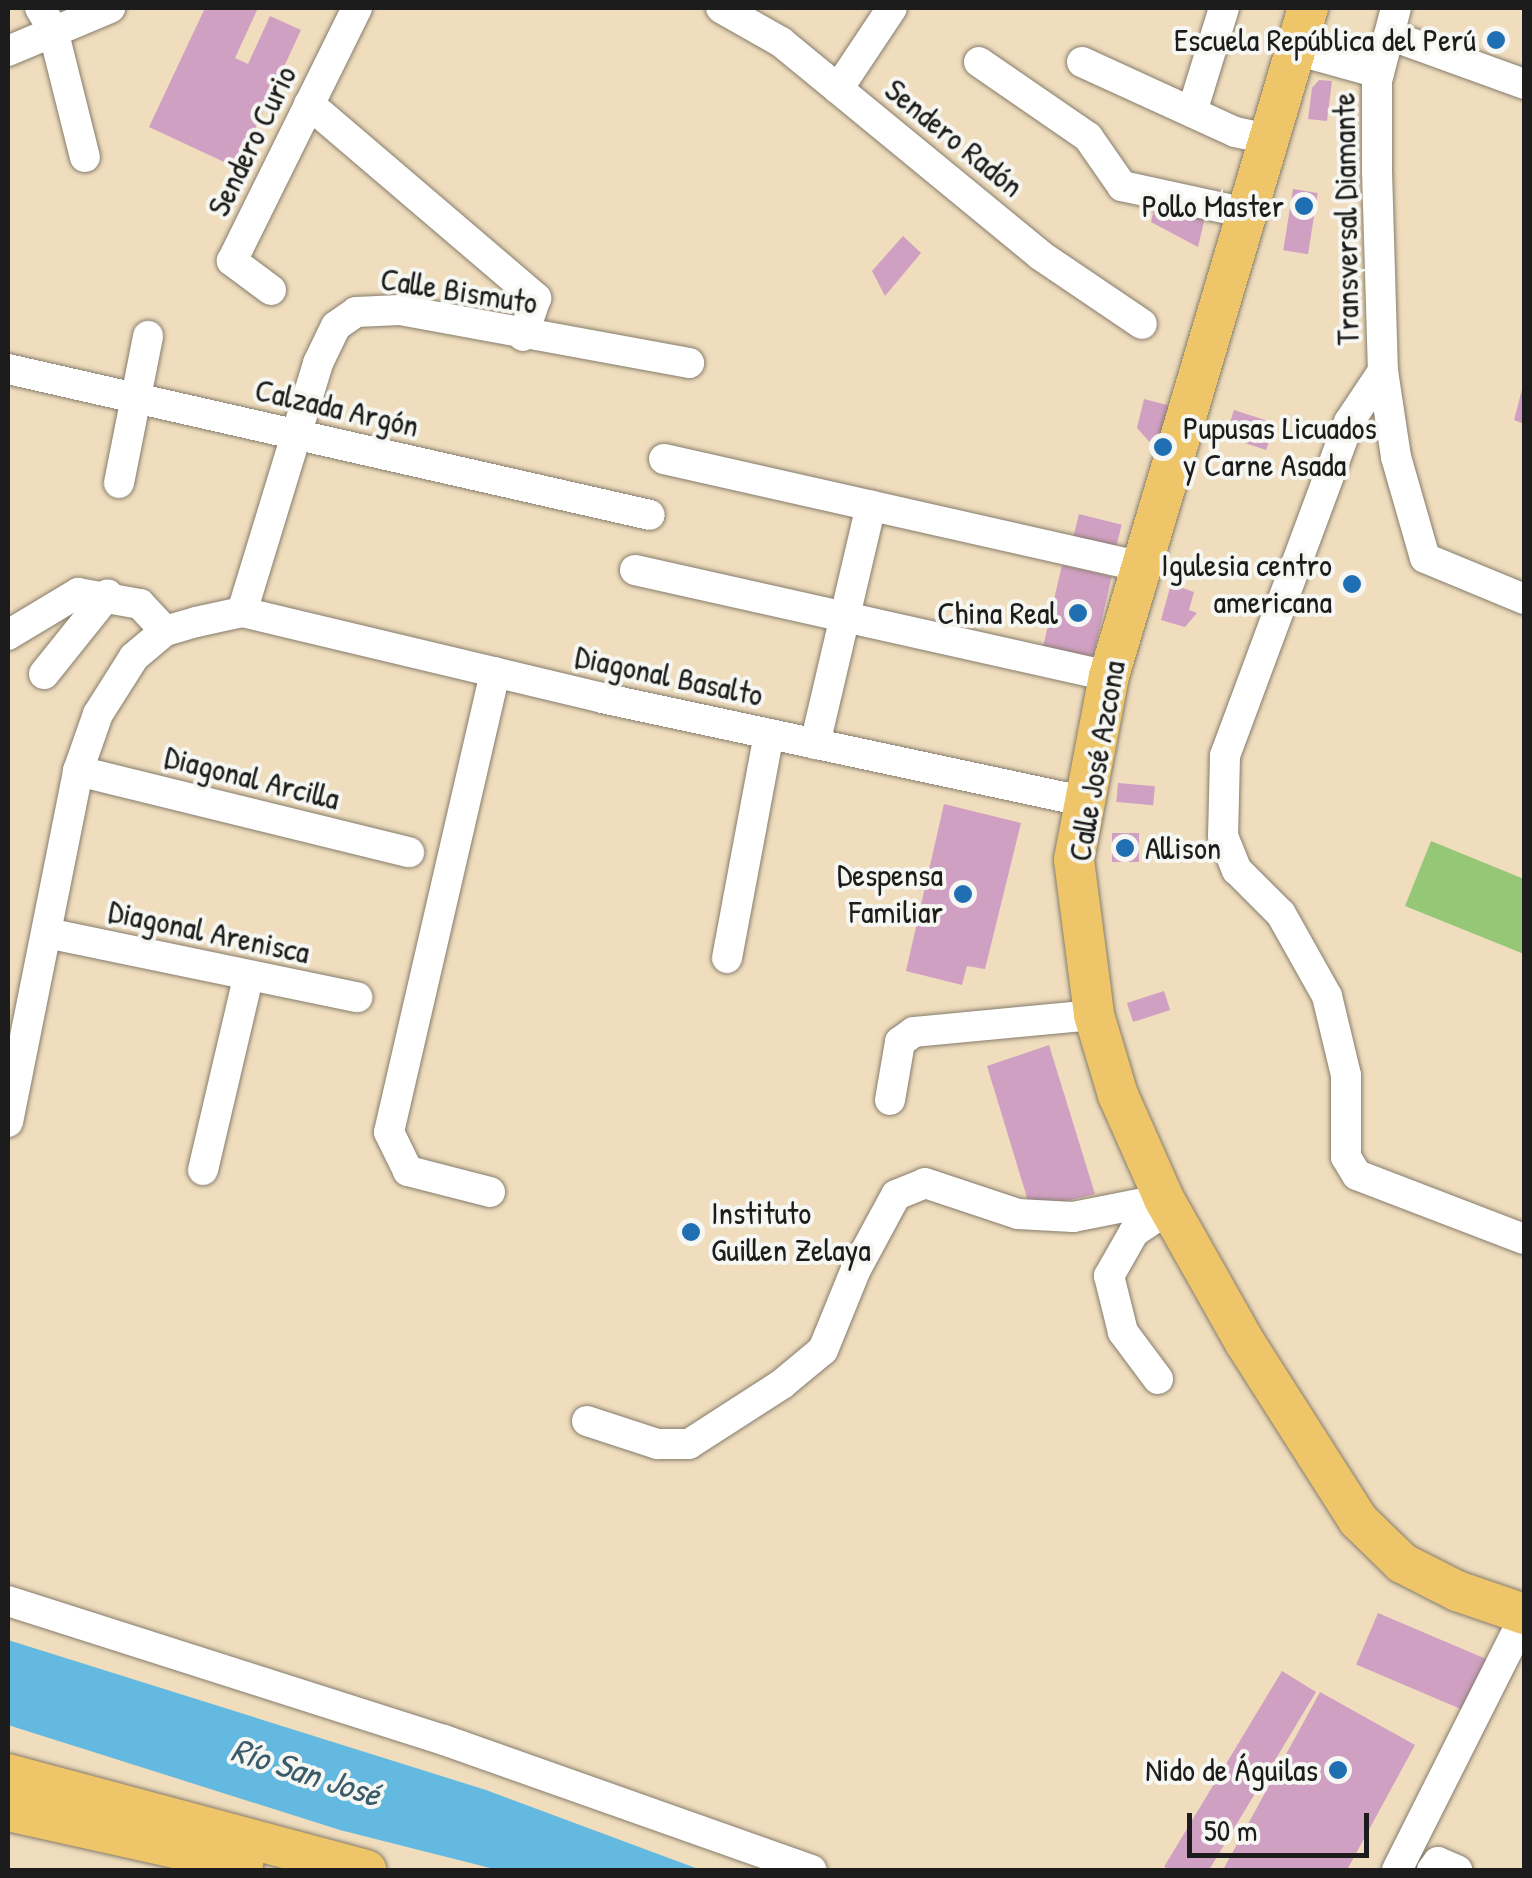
<!DOCTYPE html>
<html>
<head>
<meta charset="utf-8">
<style>
  body { margin:0 }
  #map { position:relative; width:1532px; height:1878px; overflow:hidden; background:#efddbd; font-family:"Patrick Hand",sans-serif }
  div>[style] { position:absolute }
  .green>* { inset:0; background:#95c777 }
  .water>* { inset:0; background:#64b9e0 }
  .building>* { inset:0; background:#d0a0c3; transform-origin:0 0 }
  .roads { filter:drop-shadow(0 0 2px #867c6c) drop-shadow(0 0 2px #867c6c) }
  .minor>* { height:30px; margin:-15px; padding:0 15px; transform-origin:15px; border-radius:15px; background:#fff }
  .major>* { height:40px; margin:-20px; padding:0 20px; transform-origin:20px; border-radius:20px; background:#eec569 }
  .dots>* { width:28px; height:28px; translate:-50% -50%; box-sizing:border-box; border:5px solid #f6f6f2; border-radius:50% }
  span { translate:-50% -50%; white-space:nowrap; text-align:center; line-height:1.15; -webkit-text-stroke:8px #f6f6f2; paint-order:stroke }
  .poi-label { font-size:32px; color:#1c1c1c }
  .right { translate:-100% -50%; text-align:right }
  .left { translate:0 -50%; text-align:left }
  .street-label { font-size:32px; color:#1c1c1c }
  .water-label { font-size:35px; color:#395b6a; font-style:italic }
  .frame { position:absolute; inset:0; border:10px solid #1c1c1c; pointer-events:none }
  .scale { position:absolute; left:1187px; top:1813px; width:182px; height:45px; box-sizing:border-box; border:5px solid #1c1c1c; border-top:0; padding-left:12px; font-size:30px; line-height:35px; white-space:nowrap; color:#1c1c1c; -webkit-text-stroke:8px #f6f6f2; paint-order:stroke }
</style>
</head>
<body>
<div id="map">
  <div class="green">
    <div style="clip-path:polygon(1431px 841px,1524px 879px,1524px 954px,1405px 906px)"></div>
  </div>
  <div class="water">
    <div style="clip-path:polygon(8px 1640px,486px 1790px,701px 1870px,498px 1870px,340px 1830px,8px 1725px)"></div>
  </div>
  <div class="building">
    <div style="clip-path:polygon(205px 8px,257px 10px,235px 58px,248px 64px,270px 16px,301px 30px,237px 168px,149px 127px)"></div>
    <div style="clip-path:polygon(1319px 80px,1332px 81px,1327px 121px,1308px 119px,1312px 88px)"></div>
    <div style="left:1293px;top:189px;width:25px;height:62px;rotate:9deg"></div>
    <div style="clip-path:polygon(1155px 204px,1205px 217px,1198px 247px,1151px 222px)"></div>
    <div style="clip-path:polygon(903px 236px,921px 253px,885px 296px,872px 271px)"></div>
    <div style="clip-path:polygon(1524px 382px,1524px 424px,1514px 420px)"></div>
    <div style="clip-path:polygon(1144px 399px,1179px 408px,1171px 466px,1137px 428px)"></div>
    <div style="left:1234px;top:410px;width:43px;height:28px;rotate:18deg"></div>
    <div style="left:1079px;top:514px;width:44px;height:29px;rotate:14deg"></div>
    <div style="left:1062px;top:565px;width:51px;height:86px;rotate:13deg"></div>
    <div style="clip-path:polygon(1171px 584px,1194px 592px,1189px 610px,1197px 613px,1185px 627px,1161px 620px)"></div>
    <div style="left:1118px;top:783px;width:37px;height:19px;rotate:5deg"></div>
    <div style="clip-path:polygon(944px 804px,1021px 823px,985px 969px,967px 966px,962px 985px,906px 971px)"></div>
    <div style="left:1112px;top:833px;width:27px;height:29px"></div>
    <div style="left:1164px;top:991px;width:20px;height:39px;rotate:72deg"></div>
    <div style="clip-path:polygon(1049px 1045px,1095px 1194px,1062px 1202px,1028px 1201px,987px 1066px)"></div>
    <div style="left:1378px;top:1613px;width:122px;height:56px;rotate:23deg"></div>
    <div style="clip-path:polygon(1282px 1671px,1316px 1692px,1209px 1870px,1171px 1870px,1164px 1867px)"></div>
    <div style="clip-path:polygon(1320px 1692px,1415px 1745px,1347px 1870px,1223px 1870px)"></div>
  </div>
  <div class="roads">
    <div class="minor">
      <div style="left:40px;top:8px;width:26px;rotate:59deg"></div>
      <div style="left:53px;top:30px;width:131px;rotate:75.9deg"></div>
      <div style="left:721px;top:8px;width:69px;rotate:29.5deg"></div>
      <div style="left:781px;top:42px;width:335px;rotate:39.4deg"></div>
      <div style="left:1040px;top:255px;width:123px;rotate:34.1deg"></div>
      <div style="left:1396px;top:8px;width:75px;rotate:104.6deg"></div>
      <div style="left:1377px;top:81px;width:90px;rotate:90deg"></div>
      <div style="left:1377px;top:171px;width:200px;rotate:88.3deg"></div>
      <div style="left:1383px;top:371px;width:87px;rotate:81.4deg"></div>
      <div style="left:1396px;top:457px;width:105px;rotate:74deg"></div>
      <div style="left:1425px;top:558px;width:107px;rotate:22.5deg"></div>
      <div style="left:1389px;top:35px;width:144px;rotate:19.9deg"></div>
      <div style="left:1296px;top:50px;width:86px;rotate:15.5deg"></div>
      <div style="left:8px;top:51px;width:111px;rotate:-22.9deg"></div>
      <div style="left:979px;top:62px;width:132px;rotate:34.5deg"></div>
      <div style="left:1088px;top:137px;width:60px;rotate:55.2deg"></div>
      <div style="left:1122px;top:186px;width:128px;rotate:12.2deg"></div>
      <div style="left:1082px;top:62px;width:168px;rotate:24.6deg"></div>
      <div style="left:1235px;top:132px;width:35px;rotate:12deg"></div>
      <div style="left:838px;top:89px;width:97px;rotate:-56.3deg"></div>
      <div style="left:309px;top:104px;width:299px;rotate:40.5deg"></div>
      <div style="left:536px;top:298px;width:40px;rotate:108.9deg"></div>
      <div style="left:1192px;top:112px;width:109px;rotate:-72.9deg"></div>
      <div style="left:271px;top:290px;width:49px;rotate:-143.4deg"></div>
      <div style="left:232px;top:261px;width:282px;rotate:-63.7deg"></div>
      <div style="left:8px;top:369px;width:658px;rotate:12.81deg"></div>
      <div style="left:1383px;top:371px;width:61px;rotate:123.7deg"></div>
      <div style="left:1349px;top:422px;width:356px;rotate:110.4deg"></div>
      <div style="left:1225px;top:756px;width:80px;rotate:91.4deg"></div>
      <div style="left:1223px;top:836px;width:37px;rotate:68deg"></div>
      <div style="left:1237px;top:870px;width:62px;rotate:45deg"></div>
      <div style="left:1281px;top:914px;width:94px;rotate:60.7deg"></div>
      <div style="left:1327px;top:996px;width:81px;rotate:76.5deg"></div>
      <div style="left:1346px;top:1075px;width:82px;rotate:90deg"></div>
      <div style="left:1346px;top:1157px;width:21px;rotate:59deg"></div>
      <div style="left:1357px;top:1175px;width:179px;rotate:21deg"></div>
      <div style="left:664px;top:459px;width:488px;rotate:12.7deg"></div>
      <div style="left:119px;top:483px;width:150px;rotate:-78.8deg"></div>
      <div style="left:635px;top:570px;width:486px;rotate:12.6deg"></div>
      <div style="left:242px;top:612px;width:260px;rotate:-73deg"></div>
      <div style="left:318px;top:363px;width:41px;rotate:-64.1deg"></div>
      <div style="left:336px;top:326px;width:24px;rotate:-35deg"></div>
      <div style="left:356px;top:312px;width:44px;rotate:-2.6deg"></div>
      <div style="left:400px;top:310px;width:294px;rotate:10.4deg"></div>
      <div style="left:8px;top:635px;width:82px;rotate:-31deg"></div>
      <div style="left:78px;top:593px;width:63px;rotate:10.1deg"></div>
      <div style="left:140px;top:604px;width:37px;rotate:47deg"></div>
      <div style="left:44px;top:674px;width:102px;rotate:-51.3deg"></div>
      <div style="left:815px;top:744px;width:245px;rotate:-76.8deg"></div>
      <div style="left:78px;top:771px;width:341px;rotate:13.8deg"></div>
      <div style="left:47px;top:933px;width:317px;rotate:11.7deg"></div>
      <div style="left:727px;top:958px;width:228px;rotate:-79.4deg"></div>
      <div style="left:890px;top:1100px;width:59px;rotate:-80.2deg"></div>
      <div style="left:900px;top:1042px;width:17px;rotate:-36deg"></div>
      <div style="left:914px;top:1032px;width:181px;rotate:-5.4deg"></div>
      <div style="left:8px;top:1122px;width:358px;rotate:-78.7deg"></div>
      <div style="left:78px;top:771px;width:60px;rotate:-70.7deg"></div>
      <div style="left:98px;top:714px;width:67px;rotate:-57.7deg"></div>
      <div style="left:134px;top:657px;width:40px;rotate:-40deg"></div>
      <div style="left:165px;top:631px;width:32px;rotate:-16deg"></div>
      <div style="left:196px;top:622px;width:47px;rotate:-12.3deg"></div>
      <div style="left:242px;top:612px;width:370px;rotate:13.4deg"></div>
      <div style="left:602px;top:698px;width:492px;rotate:12.1deg"></div>
      <div style="left:203px;top:1170px;width:197px;rotate:-76.8deg"></div>
      <div style="left:490px;top:1192px;width:85px;rotate:-165.6deg"></div>
      <div style="left:408px;top:1171px;width:43px;rotate:-116deg"></div>
      <div style="left:389px;top:1132px;width:472px;rotate:-77deg"></div>
      <div style="left:1158px;top:1379px;width:59px;rotate:-126.7deg"></div>
      <div style="left:1123px;top:1332px;width:58px;rotate:-104deg"></div>
      <div style="left:1109px;top:1276px;width:51px;rotate:-60.4deg"></div>
      <div style="left:1134px;top:1232px;width:43px;rotate:-33.7deg"></div>
      <div style="left:587px;top:1421px;width:74px;rotate:18.2deg"></div>
      <div style="left:657px;top:1444px;width:32px"></div>
      <div style="left:689px;top:1444px;width:111px;rotate:-32.8deg"></div>
      <div style="left:782px;top:1384px;width:53px;rotate:-39.7deg"></div>
      <div style="left:823px;top:1350px;width:87px;rotate:-67.8deg"></div>
      <div style="left:856px;top:1269px;width:84px;rotate:-61.6deg"></div>
      <div style="left:896px;top:1195px;width:31px;rotate:-22deg"></div>
      <div style="left:925px;top:1183px;width:98px;rotate:18.4deg"></div>
      <div style="left:1018px;top:1214px;width:55px;rotate:3.1deg"></div>
      <div style="left:1073px;top:1217px;width:93px;rotate:-11.2deg"></div>
      <div style="left:8px;top:1601px;width:458px;rotate:17.7deg"></div>
      <div style="left:444px;top:1740px;width:390px;rotate:19.5deg"></div>
      <div style="left:1397px;top:1870px;width:283px;rotate:-63.3deg"></div>
      <div style="left:1432px;top:1870px;width:10px;rotate:-53deg"></div>
      <div style="left:1438px;top:1862px;width:21px;rotate:23deg"></div>
    </div>
    <div class="major">
      <div style="left:1308px;top:8px;width:697px;rotate:106.59deg"></div>
      <div style="left:1109px;top:676px;width:187px;rotate:100.8deg"></div>
      <div style="left:1074px;top:860px;width:156px;rotate:82.6deg"></div>
      <div style="left:1094px;top:1015px;width:84px;rotate:73.3deg"></div>
      <div style="left:1118px;top:1095px;width:114px;rotate:66.1deg"></div>
      <div style="left:1164px;top:1199px;width:163px;rotate:60.6deg"></div>
      <div style="left:1244px;top:1341px;width:212px;rotate:57.5deg"></div>
      <div style="left:1358px;top:1520px;width:62px;rotate:44.3deg"></div>
      <div style="left:1402px;top:1563px;width:62px;rotate:27deg"></div>
      <div style="left:1457px;top:1591px;width:71px;rotate:18.9deg"></div>
      <div style="left:8px;top:1774px;width:371px;rotate:15deg"></div>
      <div style="left:8px;top:1811px;width:241px;rotate:12.5deg"></div>
    </div>
  </div>
  <div class="dots">
    <div style="left:1496px;top:40px;background:#1f6fb2"></div>
    <div style="left:1304px;top:206px;background:#1f6fb2"></div>
    <div style="left:1163px;top:447px;background:#1f6fb2"></div>
    <div style="left:1352px;top:584px;background:#1f6fb2"></div>
    <div style="left:1078px;top:613px;background:#1f6fb2"></div>
    <div style="left:1125px;top:848px;background:#1f6fb2"></div>
    <div style="left:963px;top:894px;background:#1f6fb2"></div>
    <div style="left:691px;top:1232px;background:#1f6fb2"></div>
    <div style="left:1338px;top:1770px;background:#1f6fb2"></div>
  </div>
  <div class="poi-label">
    <span class="right" style="left:1476px;top:40px">Escuela República del Perú</span>
    <span class="right" style="left:1284px;top:206px">Pollo Master</span>
    <span class="left" style="left:1183px;top:447px">Pupusas Licuados<br>y Carne Asada</span>
    <span class="right" style="left:1332px;top:584px">Igulesia centro<br>americana</span>
    <span class="right" style="left:1058px;top:613px">China Real</span>
    <span class="left" style="left:1145px;top:848px">Allison</span>
    <span class="right" style="left:943px;top:894px">Despensa<br>Familiar</span>
    <span class="left" style="left:711px;top:1232px">Instituto<br>Guillen Zelaya</span>
    <span class="right" style="left:1318px;top:1770px">Nido de Águilas</span>
  </div>
  <div class="street-label">
    <span style="left:954px;top:138px;rotate:39deg">Sendero Radón</span>
    <span style="left:252px;top:141px;rotate:-64deg">Sendero Curio</span>
    <span style="left:1346px;top:219px;rotate:-91deg">Transversal Diamante</span>
    <span style="left:459px;top:291px;rotate:9deg">Calle Bismuto</span>
    <span style="left:337px;top:408px;rotate:13deg">Calzada Argón</span>
    <span style="left:669px;top:676px;rotate:12deg">Diagonal Basalto</span>
    <span style="left:1097px;top:761px;rotate:-80deg">Calle José Azcona</span>
    <span style="left:252px;top:778px;rotate:14deg">Diagonal Arcilla</span>
    <span style="left:209px;top:932px;rotate:12deg">Diagonal Arenisca</span>
  </div>
  <div class="water-label">
    <span style="left:306px;top:1772px;rotate:18deg">Río San José</span>
  </div>
  <div class="frame"></div>
  <div class="scale">50 m</div>
</div>
</body>
</html>
